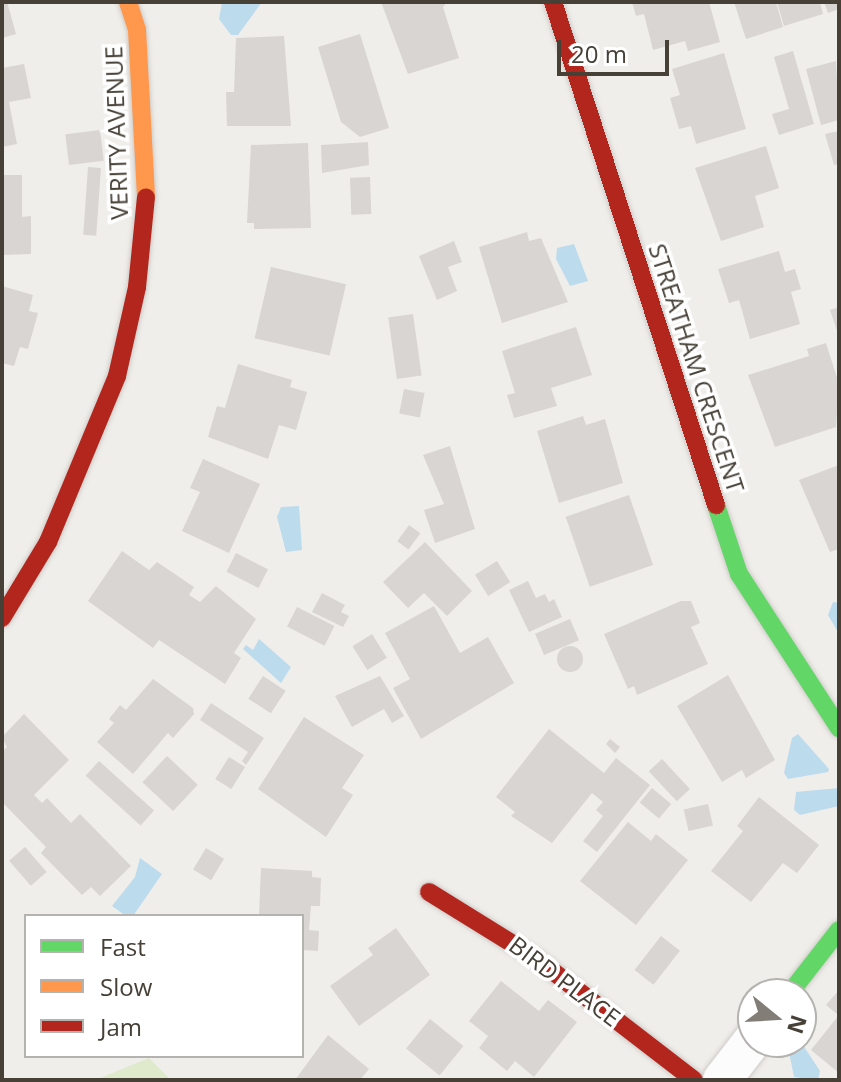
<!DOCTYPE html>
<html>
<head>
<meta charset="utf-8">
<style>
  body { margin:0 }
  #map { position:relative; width:841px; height:1082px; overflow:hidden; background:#f0eeeb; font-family:"Open Sans",sans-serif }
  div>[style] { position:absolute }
  .green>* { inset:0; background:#dfeacc }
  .water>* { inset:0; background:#bcdbed }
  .building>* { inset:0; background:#d8d5d2; transform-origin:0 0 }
  .round { border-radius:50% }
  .roads { filter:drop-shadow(0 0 2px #ceccc8) drop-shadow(0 0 2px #ceccc8) }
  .street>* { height:38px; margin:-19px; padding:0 19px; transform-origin:19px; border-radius:19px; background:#fdfcfc }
  .fast>* { height:18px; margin:-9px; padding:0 9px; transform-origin:9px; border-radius:9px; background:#63d668 }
  .slow>* { height:18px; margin:-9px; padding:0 9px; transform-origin:9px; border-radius:9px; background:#ff974d }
  .jam>* { height:18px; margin:-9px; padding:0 9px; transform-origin:9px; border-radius:9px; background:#b3261e }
  span { translate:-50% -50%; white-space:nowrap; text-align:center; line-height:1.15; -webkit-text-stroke:7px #fff; paint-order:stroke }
  .street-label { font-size:24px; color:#464037 }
  .frame { position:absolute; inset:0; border:4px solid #464037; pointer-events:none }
  .legend { position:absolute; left:24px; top:914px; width:280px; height:144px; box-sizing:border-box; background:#fff; border:2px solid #b5b3af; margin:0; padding:10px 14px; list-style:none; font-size:24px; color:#464037 }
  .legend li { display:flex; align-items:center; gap:16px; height:40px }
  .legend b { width:40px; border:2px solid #b5b3af }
  .north { position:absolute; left:737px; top:978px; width:80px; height:80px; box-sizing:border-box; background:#fff; border:2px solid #b5b3af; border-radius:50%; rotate:108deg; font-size:22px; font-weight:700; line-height:32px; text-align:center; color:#464037 }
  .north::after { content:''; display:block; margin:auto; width:28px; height:36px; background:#827d76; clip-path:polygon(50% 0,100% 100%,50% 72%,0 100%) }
  .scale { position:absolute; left:557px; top:40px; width:112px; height:36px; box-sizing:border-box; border:4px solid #464037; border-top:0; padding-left:10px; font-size:24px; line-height:28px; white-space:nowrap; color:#464037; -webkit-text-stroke:6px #fff; paint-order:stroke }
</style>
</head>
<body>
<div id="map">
  <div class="green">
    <div style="clip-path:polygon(149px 1058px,171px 1080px,95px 1080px)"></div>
  </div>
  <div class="water">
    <div style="clip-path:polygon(222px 2px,262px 2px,238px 35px,231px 35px,219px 19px)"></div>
    <div style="clip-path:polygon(574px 244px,588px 281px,570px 286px,556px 259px,557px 248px)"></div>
    <div style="clip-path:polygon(299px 506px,302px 550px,286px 552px,277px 517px,281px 507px)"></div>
    <div style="clip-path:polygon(833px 602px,839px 603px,839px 634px,828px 615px)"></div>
    <div style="clip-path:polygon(259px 639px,291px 667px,281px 683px,243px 649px,246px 645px,253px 650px)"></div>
    <div style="clip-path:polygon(798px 734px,829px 769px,828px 772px,788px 779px,784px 773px,792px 738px)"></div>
    <div style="clip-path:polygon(839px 788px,839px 806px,800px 815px,794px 810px,796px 792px)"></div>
    <div style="clip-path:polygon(140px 858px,162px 874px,133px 916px,126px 916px,112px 906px,135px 877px)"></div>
    <div style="clip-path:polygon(801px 1042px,820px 1071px,818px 1080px,794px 1077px,788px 1047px)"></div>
  </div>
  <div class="building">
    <div style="clip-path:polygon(2px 2px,7px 2px,16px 34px,2px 38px)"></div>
    <div style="clip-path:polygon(381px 2px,447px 2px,443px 7px,459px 58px,408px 74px)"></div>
    <div style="clip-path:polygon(632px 2px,709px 2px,720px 42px,688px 51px,685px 41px,653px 50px,644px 14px,636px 16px)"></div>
    <div style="clip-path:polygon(734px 2px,776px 2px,783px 27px,746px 39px)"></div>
    <div style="clip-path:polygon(777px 2px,820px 2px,823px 14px,784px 26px)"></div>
    <div style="clip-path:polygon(824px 2px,839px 2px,839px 9px,828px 13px)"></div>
    <div style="clip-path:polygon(360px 34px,389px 128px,360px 137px,341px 122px,318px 47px)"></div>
    <div style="clip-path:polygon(284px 36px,291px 126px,227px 126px,226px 92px,234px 92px,236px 38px)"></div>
    <div style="clip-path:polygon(793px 51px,814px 124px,779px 135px,772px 114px,789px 109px,774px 57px)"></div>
    <div style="clip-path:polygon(724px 53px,746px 129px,696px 144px,691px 126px,679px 129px,670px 98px,680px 95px,672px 69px)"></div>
    <div style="clip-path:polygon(836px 61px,839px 120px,821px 125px,806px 69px)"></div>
    <div style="clip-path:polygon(24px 64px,31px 98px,9px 102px,17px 144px,2px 147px,2px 68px)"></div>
    <div style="left:100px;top:130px;width:31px;height:35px;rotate:83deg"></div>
    <div style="clip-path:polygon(839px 131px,839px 164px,834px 165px,825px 134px)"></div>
    <div style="clip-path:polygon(368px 142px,369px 165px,322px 173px,321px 145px)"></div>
    <div style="clip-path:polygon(308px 143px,311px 228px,254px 229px,254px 223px,247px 223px,251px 145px)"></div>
    <div style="clip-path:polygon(766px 146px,779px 188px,755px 196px,764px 227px,721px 241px,695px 168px)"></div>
    <div style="left:88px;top:167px;width:13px;height:68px;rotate:4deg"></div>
    <div style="clip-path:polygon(2px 175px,22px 175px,22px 217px,31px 216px,31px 254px,2px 255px)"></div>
    <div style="left:370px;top:177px;width:37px;height:20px;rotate:88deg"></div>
    <div style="clip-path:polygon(527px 232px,529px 241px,541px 238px,568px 302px,502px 323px,479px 247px)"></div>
    <div style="clip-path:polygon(454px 241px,462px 262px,448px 267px,457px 291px,437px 300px,419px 256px)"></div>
    <div style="clip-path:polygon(779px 251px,785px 272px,795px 269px,801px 289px,791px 292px,800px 324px,750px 339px,739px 300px,729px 303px,718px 269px)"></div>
    <div style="left:271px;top:267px;width:77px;height:73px;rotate:13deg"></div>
    <div style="clip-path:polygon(2px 286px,33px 295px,29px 311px,38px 313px,28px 349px,20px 347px,14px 366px,2px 363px)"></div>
    <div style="clip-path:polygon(839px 307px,839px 333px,838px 334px,830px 310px)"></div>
    <div style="left:413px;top:314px;width:62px;height:25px;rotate:82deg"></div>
    <div style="clip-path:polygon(576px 327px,592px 375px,551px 388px,557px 406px,514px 418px,507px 395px,515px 393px,502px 351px)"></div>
    <div style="clip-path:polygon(826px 343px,839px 384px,836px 427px,775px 447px,748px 375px,809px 356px,807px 349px)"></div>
    <div style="clip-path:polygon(238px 364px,292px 380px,290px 387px,307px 392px,296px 430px,279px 425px,268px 459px,208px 437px,217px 406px,225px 408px)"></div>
    <div style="left:404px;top:389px;width:21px;height:25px;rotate:11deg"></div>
    <div style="clip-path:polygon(583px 416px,586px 425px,605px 419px,623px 483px,559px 503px,537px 431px)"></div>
    <div style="clip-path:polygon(450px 446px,475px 529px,435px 543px,424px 510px,444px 504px,423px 455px)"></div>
    <div style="clip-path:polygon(203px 459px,260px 484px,229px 553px,182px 531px,200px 492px,190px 488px)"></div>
    <div style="clip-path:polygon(839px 465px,839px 549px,830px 552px,799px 480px)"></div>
    <div style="left:629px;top:495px;width:74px;height:67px;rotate:71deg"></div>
    <div style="left:409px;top:525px;width:14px;height:20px;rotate:36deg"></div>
    <div style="clip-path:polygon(425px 542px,472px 591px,447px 616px,424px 593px,408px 608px,383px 582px)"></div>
    <div style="clip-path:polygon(122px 551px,149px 570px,157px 562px,194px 587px,189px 595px,200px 602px,216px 586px,256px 619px,234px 653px,241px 658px,225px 684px,159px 640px,153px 648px,88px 601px)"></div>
    <div style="left:236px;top:553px;width:36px;height:21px;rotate:27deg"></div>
    <div style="left:497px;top:561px;width:25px;height:26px;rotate:58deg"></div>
    <div style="clip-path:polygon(528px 581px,536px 598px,545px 594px,549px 602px,554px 599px,562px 617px,529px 632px,509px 590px)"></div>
    <div style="clip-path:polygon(322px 593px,345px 605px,341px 612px,349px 616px,343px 627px,312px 612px)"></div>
    <div style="clip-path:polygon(681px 601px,691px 601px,700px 623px,691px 627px,708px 664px,637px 695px,634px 686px,628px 689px,604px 634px)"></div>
    <div style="clip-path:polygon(434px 606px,460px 653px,488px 637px,514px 683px,421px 739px,393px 688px,410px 679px,385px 633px)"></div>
    <div style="left:297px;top:607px;width:42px;height:22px;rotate:27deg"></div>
    <div style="left:570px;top:619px;width:23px;height:38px;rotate:67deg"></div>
    <div style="left:372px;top:634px;width:28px;height:23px;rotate:58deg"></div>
    <div class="round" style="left:557px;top:646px;width:26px;height:26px"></div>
    <div style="clip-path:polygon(728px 675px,775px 760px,746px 778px,742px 770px,722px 782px,677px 706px)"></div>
    <div style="left:263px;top:676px;width:27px;height:27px;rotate:33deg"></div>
    <div style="clip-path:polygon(380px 676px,404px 716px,392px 723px,384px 709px,352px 727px,335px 696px)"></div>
    <div style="clip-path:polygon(153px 679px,193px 708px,194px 714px,173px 738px,168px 733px,133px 774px,97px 742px,114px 723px,109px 719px,120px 705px,126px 710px)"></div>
    <div style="clip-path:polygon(211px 703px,264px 738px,246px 765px,242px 761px,248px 752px,200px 720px)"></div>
    <div style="clip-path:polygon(24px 714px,69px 760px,34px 795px,42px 803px,47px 798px,71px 823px,80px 814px,131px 866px,100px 896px,91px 887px,82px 895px,41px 853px,46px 847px,2px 802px,2px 752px,7px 747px,2px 737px)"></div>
    <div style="clip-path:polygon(304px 717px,364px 755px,342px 788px,353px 795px,326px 837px,258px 789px)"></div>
    <div style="clip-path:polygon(549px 729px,604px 773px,616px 758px,650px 785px,597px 852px,583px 841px,603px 816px,596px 810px,603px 802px,592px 793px,552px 843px,511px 816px,515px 812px,496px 797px)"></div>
    <div style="clip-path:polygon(610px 739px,620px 747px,615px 753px,606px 744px)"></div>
    <div style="left:167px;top:756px;width:42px;height:36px;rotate:43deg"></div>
    <div style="left:229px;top:757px;width:19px;height:26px;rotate:32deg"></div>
    <div style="left:662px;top:759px;width:41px;height:18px;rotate:47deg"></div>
    <div style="left:99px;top:761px;width:74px;height:20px;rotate:42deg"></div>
    <div style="left:652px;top:788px;width:25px;height:19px;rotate:40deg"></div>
    <div style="clip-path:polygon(759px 797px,819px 845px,797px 873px,783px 863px,751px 902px,711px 871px,743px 831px,737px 826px)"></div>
    <div style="left:708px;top:804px;width:22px;height:25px;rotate:77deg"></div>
    <div style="clip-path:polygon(628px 822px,651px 841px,656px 834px,688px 860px,636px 925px,580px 881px)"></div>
    <div style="left:25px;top:847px;width:33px;height:21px;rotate:49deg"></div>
    <div style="left:206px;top:848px;width:21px;height:25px;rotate:31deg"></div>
    <div style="clip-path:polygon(261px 868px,312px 871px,312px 877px,321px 878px,320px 906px,311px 906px,309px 930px,319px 931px,318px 951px,302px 950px,302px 916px,259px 916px)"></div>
    <div style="clip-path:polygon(396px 928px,430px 975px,359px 1026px,330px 986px,373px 955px,368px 948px)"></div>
    <div style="left:661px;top:936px;width:24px;height:43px;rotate:38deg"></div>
    <div style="clip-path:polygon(501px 981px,539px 1011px,548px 1000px,577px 1022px,534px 1077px,515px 1061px,507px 1071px,479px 1048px,488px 1036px,469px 1021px)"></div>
    <div style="clip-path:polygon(839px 990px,839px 1012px,837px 1014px,826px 1005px)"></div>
    <div style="clip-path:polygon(839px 1015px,839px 1073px,811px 1050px)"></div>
    <div style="left:430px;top:1019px;width:43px;height:38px;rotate:39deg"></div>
    <div style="clip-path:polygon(328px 1035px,369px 1069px,360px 1080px,295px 1080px)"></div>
  </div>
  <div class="roads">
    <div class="street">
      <div style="left:722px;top:1080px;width:51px;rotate:-52.2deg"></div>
    </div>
    <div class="fast">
      <div style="left:716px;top:505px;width:73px;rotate:71.6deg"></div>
      <div style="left:739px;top:574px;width:184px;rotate:57deg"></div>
      <div style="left:789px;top:994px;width:81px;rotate:-52deg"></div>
    </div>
    <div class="slow">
      <div style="left:128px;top:2px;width:29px;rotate:72deg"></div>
      <div style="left:137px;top:30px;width:167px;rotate:86.9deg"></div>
    </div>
    <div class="jam">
      <div style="left:553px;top:2px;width:529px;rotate:72.04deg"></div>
      <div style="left:2px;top:618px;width:89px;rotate:-58.8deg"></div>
      <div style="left:48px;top:542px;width:180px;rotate:-67.4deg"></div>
      <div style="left:117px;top:376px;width:91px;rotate:-77.3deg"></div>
      <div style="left:137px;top:287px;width:90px;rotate:-84.3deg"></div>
      <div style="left:429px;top:892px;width:127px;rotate:31.8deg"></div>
      <div style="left:537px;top:959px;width:198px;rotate:37.6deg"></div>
    </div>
  </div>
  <div class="street-label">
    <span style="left:116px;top:133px;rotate:-92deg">VERITY AVENUE</span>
    <span style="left:697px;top:368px;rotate:72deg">STREATHAM CRESCENT</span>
    <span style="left:565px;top:981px;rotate:37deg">BIRD PLACE</span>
  </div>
  <div class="frame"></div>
  <ul class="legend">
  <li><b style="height:10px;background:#63d668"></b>Fast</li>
  <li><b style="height:10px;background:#ff974d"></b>Slow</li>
  <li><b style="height:10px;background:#b3261e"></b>Jam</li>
  </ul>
  <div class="north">N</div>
  <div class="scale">20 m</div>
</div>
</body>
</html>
